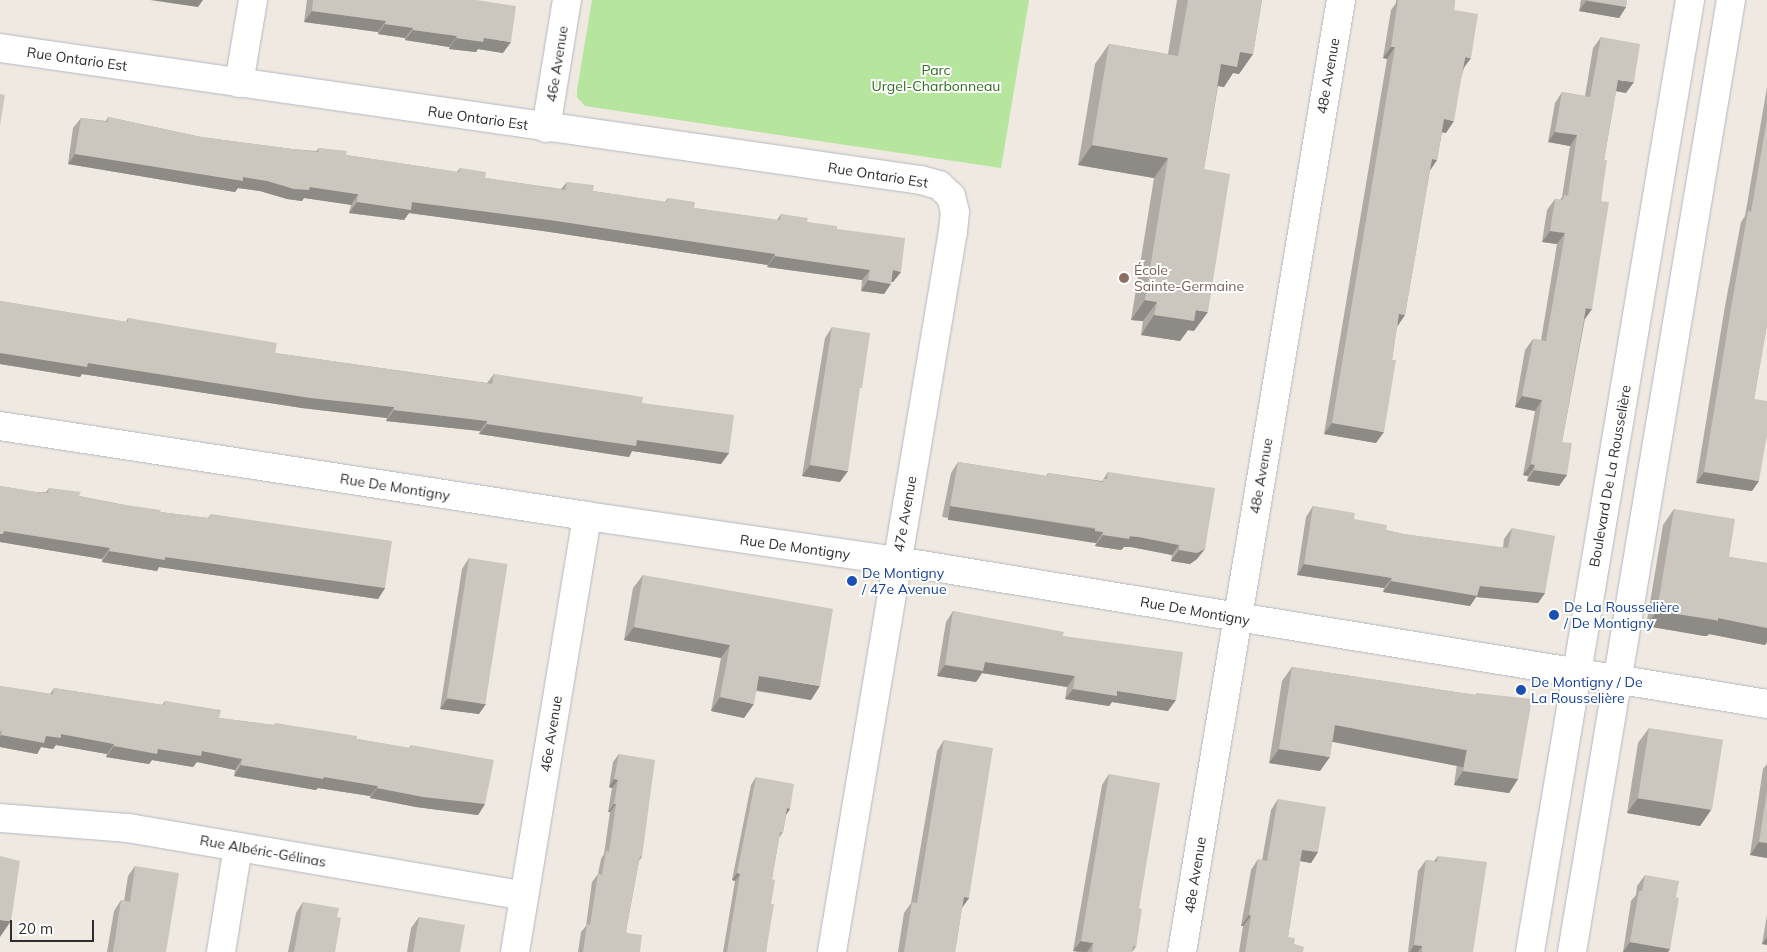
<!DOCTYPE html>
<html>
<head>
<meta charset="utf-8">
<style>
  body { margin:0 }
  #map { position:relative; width:1767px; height:952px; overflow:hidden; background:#efe9e1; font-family:Mulish,sans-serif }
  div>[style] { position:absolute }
  .green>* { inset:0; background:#b6e59e }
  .roads { filter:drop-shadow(0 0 1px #b4b7c1) drop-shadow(0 0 1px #b4b7c1) }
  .street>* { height:28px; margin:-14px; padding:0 14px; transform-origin:14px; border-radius:14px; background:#fff }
  .secondary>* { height:28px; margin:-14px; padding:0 14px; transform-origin:14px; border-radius:14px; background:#fff }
  .wall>* { inset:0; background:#afaba4 }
  .shaded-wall>* { inset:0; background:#8e8b86; transform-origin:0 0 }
  .building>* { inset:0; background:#cbc7bf; transform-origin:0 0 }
  .dots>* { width:14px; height:14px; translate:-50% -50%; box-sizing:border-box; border:2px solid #fff; border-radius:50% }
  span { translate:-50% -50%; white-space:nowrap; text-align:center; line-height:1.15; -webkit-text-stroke:4px #fff; paint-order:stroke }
  .street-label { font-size:14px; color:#2e2e2e }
  .park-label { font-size:14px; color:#2c6e1b }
  .education-label { font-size:14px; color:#785e54 }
  .left { translate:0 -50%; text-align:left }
  .transit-label { font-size:14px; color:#164399 }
  .scale { position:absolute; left:10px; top:920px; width:84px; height:22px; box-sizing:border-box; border:2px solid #2e2e2e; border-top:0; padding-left:6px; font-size:15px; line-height:18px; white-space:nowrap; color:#2e2e2e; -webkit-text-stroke:4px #fff; paint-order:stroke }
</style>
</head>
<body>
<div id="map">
  <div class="green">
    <div style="clip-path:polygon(592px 0,1029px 0,1001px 168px,585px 106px,577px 97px,577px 90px)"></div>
  </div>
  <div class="roads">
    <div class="street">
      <div style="left:0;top:48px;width:930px;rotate:8.16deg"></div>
      <div style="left:921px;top:180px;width:19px;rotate:16deg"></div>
      <div style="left:939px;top:185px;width:16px;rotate:43deg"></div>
      <div style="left:951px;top:196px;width:16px;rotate:76deg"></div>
      <div style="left:955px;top:212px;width:19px;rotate:96deg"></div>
      <div style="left:953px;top:231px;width:731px;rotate:99.53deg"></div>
      <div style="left:239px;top:83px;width:84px;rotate:-80.4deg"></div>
      <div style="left:546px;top:128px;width:130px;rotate:-80.7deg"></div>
      <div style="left:0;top:426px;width:594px;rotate:8.72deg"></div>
      <div style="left:587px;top:516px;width:313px;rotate:8.3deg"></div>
      <div style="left:897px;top:561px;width:882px;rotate:9.33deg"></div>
      <div style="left:0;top:818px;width:128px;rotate:4.5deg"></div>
      <div style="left:128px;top:828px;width:402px;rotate:9.7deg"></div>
      <div style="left:221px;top:952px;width:106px;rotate:-80.8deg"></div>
      <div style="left:515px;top:952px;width:442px;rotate:-80.6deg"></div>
      <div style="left:1182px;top:952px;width:965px;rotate:-80.52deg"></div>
    </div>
    <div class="secondary">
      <div style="left:1530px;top:952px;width:965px;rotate:-80.46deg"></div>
      <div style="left:1572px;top:952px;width:965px;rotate:-80.52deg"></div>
    </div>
  </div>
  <div class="wall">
    <div style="clip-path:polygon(307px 0,476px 0,503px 53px,478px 49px,476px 52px,449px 49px,449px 47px,405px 40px,405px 38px,378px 34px,378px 32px,304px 22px)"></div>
    <div style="clip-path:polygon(1177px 0,1262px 0,1253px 54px,1239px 74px,1233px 73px,1224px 87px,1218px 86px,1204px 169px,1194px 331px,1188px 330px,1180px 341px,1141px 335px,1143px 321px,1131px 320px,1154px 178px,1078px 165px,1095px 64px,1109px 44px,1168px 54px)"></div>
    <div style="clip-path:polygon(1396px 0,1455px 0,1454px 10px,1464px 68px,1446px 133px,1442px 132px,1437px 160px,1430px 170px,1405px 315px,1397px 326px,1392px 360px,1376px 443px,1324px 434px,1387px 59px,1383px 58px,1391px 10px,1396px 3px)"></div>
    <div style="clip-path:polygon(1581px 0,1627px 0,1626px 7px,1619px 18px,1579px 11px)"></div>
    <div style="clip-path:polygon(1601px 37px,1626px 93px,1616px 91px,1604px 160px,1601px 201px,1585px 319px,1562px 442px,1567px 475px,1559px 486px,1527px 481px,1528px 476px,1523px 475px,1535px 411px,1515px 407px,1525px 350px,1533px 339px,1541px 340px,1557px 244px,1542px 242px,1547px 210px,1555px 199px,1560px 200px,1562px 197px,1570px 146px,1548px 142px,1555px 103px,1562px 92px,1585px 96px,1593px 48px)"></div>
    <div style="clip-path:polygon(1767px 87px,1767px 325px,1754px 399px,1752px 491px,1696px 483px,1725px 306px,1741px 222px,1745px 216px)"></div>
    <div style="clip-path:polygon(108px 117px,201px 137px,292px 149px,316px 151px,319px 148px,346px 155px,457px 172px,460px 168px,485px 178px,561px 189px,567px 182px,593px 191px,665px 202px,668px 198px,694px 208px,777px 220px,781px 214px,807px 222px,837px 229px,901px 272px,893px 282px,891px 282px,884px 294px,861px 291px,862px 280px,767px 267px,768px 265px,543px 231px,409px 213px,404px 220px,349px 213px,351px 205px,349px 204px,304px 198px,302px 201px,287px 199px,260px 191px,238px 188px,235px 192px,68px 164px,73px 128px,81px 118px,106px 121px)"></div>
    <div style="clip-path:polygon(0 301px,126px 322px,128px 318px,275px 353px,487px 383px,494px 374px,642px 403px,729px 453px,721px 464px,632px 451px,629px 457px,479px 434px,480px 431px,386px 421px,387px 418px,302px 408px,82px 374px,80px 377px,0 364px)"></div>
    <div style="clip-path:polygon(832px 327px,840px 482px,802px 476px,825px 338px)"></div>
    <div style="clip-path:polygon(958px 462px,1046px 476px,1048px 473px,1102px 481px,1108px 472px,1197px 559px,1190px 564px,1171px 561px,1172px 555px,1131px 547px,1124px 547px,1121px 550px,1095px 546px,1096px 543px,1087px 541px,1088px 539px,942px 517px,951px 473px)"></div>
    <div style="clip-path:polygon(0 486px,36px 492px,46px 492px,49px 488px,79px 496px,160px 512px,208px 518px,211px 514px,385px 588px,378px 599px,159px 567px,157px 571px,102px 562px,102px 559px,0 542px)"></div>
    <div style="clip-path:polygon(1313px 506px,1386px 530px,1403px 534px,1503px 548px,1504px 539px,1512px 528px,1545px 593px,1538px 603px,1476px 597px,1470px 606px,1383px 592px,1384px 588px,1297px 575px,1306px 517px)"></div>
    <div style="clip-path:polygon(1674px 509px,1729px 557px,1767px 563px,1767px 642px,1765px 645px,1709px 634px,1707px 636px,1646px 626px,1663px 525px)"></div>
    <div style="clip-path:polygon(469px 558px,479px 714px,440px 709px,462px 569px)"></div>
    <div style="clip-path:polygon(643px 575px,811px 700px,756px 691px,744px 718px,711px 711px,721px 658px,624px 640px,633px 588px)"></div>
    <div style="clip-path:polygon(953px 611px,1063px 636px,1168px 711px,1112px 702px,1109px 706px,1065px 699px,1067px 687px,982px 673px,976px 682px,937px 676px,946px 622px)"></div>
    <div style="clip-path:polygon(1292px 667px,1475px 695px,1477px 693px,1518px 779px,1509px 793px,1454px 785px,1457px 764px,1333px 741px,1320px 771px,1269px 763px,1282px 681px)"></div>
    <div style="clip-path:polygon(0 686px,50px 694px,54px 688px,162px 705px,165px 701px,219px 718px,274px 725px,275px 723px,357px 739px,409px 748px,411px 745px,485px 804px,478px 815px,416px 807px,370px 798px,370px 796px,318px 788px,316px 790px,234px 776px,235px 770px,197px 762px,193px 767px,152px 760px,149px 764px,106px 757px,107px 754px,56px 745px,53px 749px,41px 747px,37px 754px,0 747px)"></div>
    <div style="clip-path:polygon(1649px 728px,1711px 810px,1700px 826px,1627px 813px,1638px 743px)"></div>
    <div style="clip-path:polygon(944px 740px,969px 898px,962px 908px,955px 952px,898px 952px,904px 913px,911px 903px,937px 751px)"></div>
    <div style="clip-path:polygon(619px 754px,642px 857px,639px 861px,626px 931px,627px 933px,640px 952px,578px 952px,581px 932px,586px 926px,592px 882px,598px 874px,601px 859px,604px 854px,610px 812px,608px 812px,612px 788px,609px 787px,613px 762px)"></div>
    <div style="clip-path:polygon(1767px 764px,1767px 858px,1750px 855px,1763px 769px)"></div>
    <div style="clip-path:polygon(1109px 774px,1139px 908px,1136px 947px,1132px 952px,1078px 952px,1073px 951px,1102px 785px)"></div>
    <div style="clip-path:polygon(756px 777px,790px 809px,786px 815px,783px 832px,779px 838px,772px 879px,771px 904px,766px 952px,723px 952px,735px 881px,732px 880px,751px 785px)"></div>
    <div style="clip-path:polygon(1278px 799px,1318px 852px,1311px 863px,1300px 861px,1288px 937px,1294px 944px,1303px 952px,1239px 952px,1243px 926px,1241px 926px,1251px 870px,1258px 859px,1262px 860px,1271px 810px)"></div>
    <div style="clip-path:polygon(1438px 856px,1473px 952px,1408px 952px,1418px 871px,1426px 860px,1434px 861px)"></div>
    <div style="clip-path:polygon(135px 866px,166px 952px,107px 952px,114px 911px,121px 900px,124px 901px,128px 876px)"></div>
    <div style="clip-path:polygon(1645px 875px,1676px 897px,1670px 949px,1668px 952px,1623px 952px,1631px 901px,1636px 895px,1637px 886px)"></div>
    <div style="clip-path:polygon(303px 902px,337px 917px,335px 952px,288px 952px,296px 913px)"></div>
    <div style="clip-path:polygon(1767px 915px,1767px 945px,1762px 944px)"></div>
    <div style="clip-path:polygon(419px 917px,460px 952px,407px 952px,411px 928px)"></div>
  </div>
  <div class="shaded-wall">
    <div style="clip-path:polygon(150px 0,203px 0,198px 7px)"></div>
    <div style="clip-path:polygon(1586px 1px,1626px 7px,1619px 18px,1579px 11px)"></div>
    <div style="clip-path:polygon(312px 11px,386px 21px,378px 32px,304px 22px)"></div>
    <div style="clip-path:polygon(385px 24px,413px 28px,405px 38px,378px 34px)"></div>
    <div style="clip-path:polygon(413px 30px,457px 36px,449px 47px,405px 40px)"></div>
    <div style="clip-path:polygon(456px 38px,484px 38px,511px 42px,503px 53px,478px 49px,476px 52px,449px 49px)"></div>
    <div style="clip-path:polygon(1391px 47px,1395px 47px,1387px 59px,1383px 58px)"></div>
    <div style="clip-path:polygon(1240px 52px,1253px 54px,1239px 74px,1233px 73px,1224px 87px,1207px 84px,1221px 64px)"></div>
    <div style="clip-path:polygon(1465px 57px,1471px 58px,1463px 69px)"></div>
    <div style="clip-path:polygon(1618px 80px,1634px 82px,1626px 93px,1610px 90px)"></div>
    <div style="clip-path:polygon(1444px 119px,1454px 121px,1446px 133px,1436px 131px)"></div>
    <div style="clip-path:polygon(1555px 132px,1577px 135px,1570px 146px,1548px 142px)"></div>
    <div style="clip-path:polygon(1092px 145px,1168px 158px,1154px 178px,1078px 165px)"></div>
    <div style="clip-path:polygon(75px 154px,243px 177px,358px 194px,351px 205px,304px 198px,302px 201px,287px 199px,260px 191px,238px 188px,235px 192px,68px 164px)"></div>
    <div style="clip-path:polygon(1432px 159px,1437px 160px,1429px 172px)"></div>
    <div style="clip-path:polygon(357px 202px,412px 202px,550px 220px,775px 254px,768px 265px,543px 231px,409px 213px,404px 220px,349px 213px)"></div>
    <div style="clip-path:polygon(1550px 231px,1565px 233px,1557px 244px,1542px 242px)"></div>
    <div style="clip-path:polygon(775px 256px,870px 270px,862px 280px,767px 267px)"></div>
    <div style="clip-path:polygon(893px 270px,901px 272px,893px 282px,886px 281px)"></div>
    <div style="clip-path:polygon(868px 280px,891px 284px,884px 294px,861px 291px)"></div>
    <div style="clip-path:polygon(1145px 300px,1157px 302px,1143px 321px,1131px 320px)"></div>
    <div style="clip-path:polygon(1586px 308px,1592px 309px,1585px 319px,1579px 318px)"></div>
    <div style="clip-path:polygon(1196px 310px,1208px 312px,1194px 331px,1188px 330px,1180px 341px,1141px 335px,1154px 315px)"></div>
    <div style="clip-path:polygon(1399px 314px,1405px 315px,1397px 327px)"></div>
    <div style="clip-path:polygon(0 353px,88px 363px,394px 407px,387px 418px,302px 408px,82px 374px,80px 377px,0 364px)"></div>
    <div style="clip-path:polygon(1522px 396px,1542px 400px,1535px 411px,1515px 407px)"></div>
    <div style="clip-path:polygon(394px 410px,487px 421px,480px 431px,386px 421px)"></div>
    <div style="clip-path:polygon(1332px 423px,1384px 432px,1376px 443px,1324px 434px)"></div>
    <div style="clip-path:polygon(487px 424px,637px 440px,729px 453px,721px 464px,632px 451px,629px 457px,479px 434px)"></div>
    <div style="clip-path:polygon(1531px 464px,1535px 465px,1528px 476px,1523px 475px)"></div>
    <div style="clip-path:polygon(810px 465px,848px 471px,840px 482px,802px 476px)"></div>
    <div style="clip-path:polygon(1534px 470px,1567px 475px,1559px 486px,1527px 481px)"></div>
    <div style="clip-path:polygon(1704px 472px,1759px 481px,1752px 491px,1696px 483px)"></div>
    <div style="left:950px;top:506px;width:147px;height:14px;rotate:9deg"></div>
    <div style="clip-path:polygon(4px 531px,110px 548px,102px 559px,0 542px,0 534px)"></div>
    <div style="clip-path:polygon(1095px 531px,1103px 532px,1096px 543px,1087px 541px)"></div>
    <div style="clip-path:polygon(1103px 535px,1139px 537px,1179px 545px,1172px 555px,1131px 547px,1124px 547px,1121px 550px,1095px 546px)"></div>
    <div style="clip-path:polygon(1205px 549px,1197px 559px,1190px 564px,1171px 561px,1179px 550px)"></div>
    <div style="clip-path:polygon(109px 551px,165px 557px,385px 588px,378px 599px,159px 567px,157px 571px,102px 562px)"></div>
    <div style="clip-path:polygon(1304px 564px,1392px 578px,1384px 588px,1297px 575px)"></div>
    <div style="clip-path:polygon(1391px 581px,1480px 586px,1545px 593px,1538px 603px,1476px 597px,1470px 606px,1383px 592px)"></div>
    <div style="clip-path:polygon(1657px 611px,1718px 618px,1767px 628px,1767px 642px,1765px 645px,1709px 634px,1707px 636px,1704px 636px,1646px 626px)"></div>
    <div style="clip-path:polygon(634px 627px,730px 645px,721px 658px,624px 640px)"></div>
    <div style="clip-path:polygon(985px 662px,1075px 676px,1067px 687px,982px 673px,976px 682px,937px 676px,945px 665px)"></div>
    <div style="clip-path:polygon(759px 676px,820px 686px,811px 700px,750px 689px)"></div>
    <div style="clip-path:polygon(1073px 689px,1117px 691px,1176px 700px,1168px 711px,1112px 702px,1109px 706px,1065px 699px)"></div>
    <div style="clip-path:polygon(720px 697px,754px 704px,744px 718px,711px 711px)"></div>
    <div style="clip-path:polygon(448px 698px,486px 704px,479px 714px,440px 709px)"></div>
    <div style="left:1335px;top:725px;width:134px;height:17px;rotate:11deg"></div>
    <div style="clip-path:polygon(61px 734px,114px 744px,107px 754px,56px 745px,53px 749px,41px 747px,37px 754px,0 747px,0 737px,1px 735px,46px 736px)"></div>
    <div style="clip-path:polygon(114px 746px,202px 751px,242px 759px,235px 770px,197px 762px,193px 767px,152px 760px,149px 764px,106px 757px)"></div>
    <div style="clip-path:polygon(1279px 749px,1330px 757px,1320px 771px,1269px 763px)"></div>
    <div style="clip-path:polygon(241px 765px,324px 777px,378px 786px,370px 796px,318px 788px,316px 790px,234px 776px)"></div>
    <div style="clip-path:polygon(1463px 771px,1518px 779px,1509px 793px,1454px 785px)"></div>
    <div style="clip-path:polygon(614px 779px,618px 780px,612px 788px,609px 787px)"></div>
    <div style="clip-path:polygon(377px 788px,485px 804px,478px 815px,416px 807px,370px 798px)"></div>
    <div style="clip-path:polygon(1638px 798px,1711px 810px,1700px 826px,1627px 813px)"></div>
    <div style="clip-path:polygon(614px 804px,616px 804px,610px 812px,608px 812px)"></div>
    <div style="clip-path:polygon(787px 808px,790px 809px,785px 816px)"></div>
    <div style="clip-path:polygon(1759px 842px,1767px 843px,1767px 858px,1750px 855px)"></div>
    <div style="clip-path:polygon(1302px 850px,1318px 852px,1311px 863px,1294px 860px)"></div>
    <div style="clip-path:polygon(737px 873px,740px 874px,735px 881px,732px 880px)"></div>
    <div style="clip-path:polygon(964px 897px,969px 898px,961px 909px)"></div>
    <div style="clip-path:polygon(1249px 915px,1251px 916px,1243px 926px,1241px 926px)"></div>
    <div style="clip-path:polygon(0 920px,11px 921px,0 937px)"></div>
    <div style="clip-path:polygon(1767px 937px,1767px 945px,1762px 944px)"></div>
    <div style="clip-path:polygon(1081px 941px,1093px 943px,1087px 952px,1073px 951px)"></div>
    <div style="clip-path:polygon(1630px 942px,1670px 949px,1668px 952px,1623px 952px)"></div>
    <div style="clip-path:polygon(1414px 945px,1422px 946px,1418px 952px,1410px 952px)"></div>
  </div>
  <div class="building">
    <div style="clip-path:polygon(313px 0,476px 0,516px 6px,511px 42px,484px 38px,483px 42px,456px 38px,457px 36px,413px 30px,413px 28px,385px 24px,386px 21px,312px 11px)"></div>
    <div style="clip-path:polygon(1188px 0,1262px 0,1253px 54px,1240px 52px,1237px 67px,1221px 64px,1204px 169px,1230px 174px,1208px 312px,1196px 310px,1194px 321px,1154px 315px,1157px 302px,1145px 300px,1168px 158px,1092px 145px,1109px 44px,1178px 56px)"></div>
    <div style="clip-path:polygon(1398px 0,1455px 0,1454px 10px,1478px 14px,1471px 58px,1465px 57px,1454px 121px,1444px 119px,1437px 160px,1432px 159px,1405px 315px,1399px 314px,1392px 360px,1396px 360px,1384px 432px,1332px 423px,1395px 47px,1391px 47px)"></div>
    <div style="clip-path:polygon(1586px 0,1627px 0,1626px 7px)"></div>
    <div style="clip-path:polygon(1601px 37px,1640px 44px,1634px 82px,1618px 80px,1604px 160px,1607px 160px,1601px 201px,1609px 202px,1592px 309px,1586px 308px,1562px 442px,1572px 443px,1567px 475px,1534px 470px,1535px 465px,1531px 464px,1542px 400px,1522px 396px,1533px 339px,1546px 341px,1565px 233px,1550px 231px,1555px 199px,1563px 200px,1564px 195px,1568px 196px,1577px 135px,1555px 132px,1562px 92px,1590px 97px)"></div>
    <div style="clip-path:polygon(0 94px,5px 95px,0 125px)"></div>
    <div style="clip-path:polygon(108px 117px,201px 137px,292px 149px,318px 152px,319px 148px,347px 151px,346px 155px,459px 172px,460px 168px,486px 172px,485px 178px,565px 190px,567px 182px,594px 185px,593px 191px,619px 195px,667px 202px,668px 198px,695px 202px,694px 208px,780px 220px,781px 214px,808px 218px,807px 222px,837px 226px,837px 229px,905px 238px,901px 272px,893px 270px,891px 284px,868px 280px,870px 270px,775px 256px,775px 254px,550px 220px,412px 202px,411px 210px,357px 202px,358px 194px,356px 194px,310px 187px,309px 190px,294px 189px,267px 181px,243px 177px,243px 181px,75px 154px,81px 118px,108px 122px)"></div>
    <div style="clip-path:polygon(1767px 119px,1767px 325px,1754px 399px,1767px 401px,1767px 435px,1759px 481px,1704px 472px,1733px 296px,1748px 211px,1751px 212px)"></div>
    <div style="clip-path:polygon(0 301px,128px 322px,128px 318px,277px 343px,275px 353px,492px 384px,494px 374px,643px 397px,642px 403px,734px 415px,729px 453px,637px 440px,636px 446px,487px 424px,487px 421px,394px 410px,394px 407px,310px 398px,88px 363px,87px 367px,0 353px)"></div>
    <div style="clip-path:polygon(832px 327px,870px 333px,862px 388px,860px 388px,848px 471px,810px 465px)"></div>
    <div style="clip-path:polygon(958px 462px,1047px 476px,1048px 473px,1103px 482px,1103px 479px,1107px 479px,1108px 472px,1215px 488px,1205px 549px,1197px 553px,1179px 550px,1179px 545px,1139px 537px,1130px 536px,1129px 539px,1103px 535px,1103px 532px,1095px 531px,1095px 528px,950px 506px)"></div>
    <div style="clip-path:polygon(0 486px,36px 492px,48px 493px,49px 488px,81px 492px,79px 496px,112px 503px,161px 510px,160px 512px,209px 518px,211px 514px,392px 541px,385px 588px,165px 557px,165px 560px,109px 551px,110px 548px,4px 531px,3px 534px,0 534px)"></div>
    <div style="clip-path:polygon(1313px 506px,1355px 513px,1354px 519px,1387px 525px,1386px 530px,1403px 534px,1508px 548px,1512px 528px,1555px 536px,1545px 593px,1480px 586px,1477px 596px,1391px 581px,1392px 578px,1304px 564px)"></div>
    <div style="clip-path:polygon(1674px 509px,1735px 519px,1729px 557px,1767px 563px,1767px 628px,1718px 618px,1718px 621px,1715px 620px,1657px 611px)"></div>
    <div style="left:469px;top:558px;width:39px;height:142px;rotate:9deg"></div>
    <div style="clip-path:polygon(643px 575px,833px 609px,820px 686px,759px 676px,754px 704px,720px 697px,730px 645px,634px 627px)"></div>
    <div style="clip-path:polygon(953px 611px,1064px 632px,1063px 636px,1183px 652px,1176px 700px,1117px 691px,1117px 696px,1073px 689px,1075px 676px,985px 662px,983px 671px,945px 665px)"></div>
    <div style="clip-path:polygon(1292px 667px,1476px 695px,1477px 693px,1532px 699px,1518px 779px,1463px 771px,1467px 750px,1335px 725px,1330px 757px,1279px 749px)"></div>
    <div style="clip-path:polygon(0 686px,53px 694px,54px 688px,164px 705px,165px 701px,221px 710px,219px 718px,275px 725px,275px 723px,357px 736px,357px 739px,410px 748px,411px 745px,494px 760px,485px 804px,423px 797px,377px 788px,378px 786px,324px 777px,323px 779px,241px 765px,242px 759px,202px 751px,201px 756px,158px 749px,157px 754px,114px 746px,114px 744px,61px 734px,61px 738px,46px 736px,44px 743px,1px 735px,2px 731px,0 731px)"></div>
    <div style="left:1649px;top:728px;width:75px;height:71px;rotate:9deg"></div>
    <div style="clip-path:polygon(944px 740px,993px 748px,969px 898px,964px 897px,955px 952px,904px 952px,912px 902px,917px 903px)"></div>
    <div style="clip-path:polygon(619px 754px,655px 760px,642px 857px,640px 856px,626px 931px,627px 933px,642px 935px,640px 952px,583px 952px,587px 924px,590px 925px,598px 874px,602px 875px,606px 851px,609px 852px,616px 804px,614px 804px,618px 780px,614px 779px)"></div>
    <div style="clip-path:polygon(1109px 774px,1160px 783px,1139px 908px,1142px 909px,1136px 947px,1133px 946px,1132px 952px,1092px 952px,1093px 943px,1081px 941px)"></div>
    <div style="clip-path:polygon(756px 777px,794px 784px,790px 809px,787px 808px,783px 832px,780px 832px,772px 879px,775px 880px,771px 904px,774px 904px,766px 952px,727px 952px,740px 874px,737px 873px)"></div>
    <div style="clip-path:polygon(1767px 791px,1767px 843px,1759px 842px)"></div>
    <div style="clip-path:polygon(1278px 799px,1326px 807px,1318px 852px,1302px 850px,1288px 937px,1295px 938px,1294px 944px,1304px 947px,1303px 952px,1245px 952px,1251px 916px,1249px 915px,1258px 859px,1267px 861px)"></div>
    <div style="clip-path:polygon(0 856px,20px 861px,11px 921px,0 920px)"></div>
    <div style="clip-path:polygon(1438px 856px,1487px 862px,1473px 952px,1422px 952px,1422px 946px,1414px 945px,1426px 860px,1437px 862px)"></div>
    <div style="clip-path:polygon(135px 866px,179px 873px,166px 952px,113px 952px,121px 900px,130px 902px)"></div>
    <div style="clip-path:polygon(1645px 875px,1679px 881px,1676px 897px,1679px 898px,1670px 949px,1630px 942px,1639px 891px,1642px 891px)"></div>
    <div style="clip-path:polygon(303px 902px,339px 908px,337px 917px,341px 918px,335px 952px,294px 952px)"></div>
    <div style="clip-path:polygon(419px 917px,465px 925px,460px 952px,413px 952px)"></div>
  </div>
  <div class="dots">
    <div style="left:1124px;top:278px;background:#8d6e63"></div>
    <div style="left:852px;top:581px;background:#1a4fb4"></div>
    <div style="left:1554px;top:615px;background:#1a4fb4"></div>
    <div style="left:1521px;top:690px;background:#1a4fb4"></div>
  </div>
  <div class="street-label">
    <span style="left:77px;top:59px;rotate:8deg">Rue Ontario Est</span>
    <span style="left:557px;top:64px;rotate:-81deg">46e Avenue</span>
    <span style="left:1328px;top:76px;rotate:-80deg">48e Avenue</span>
    <span style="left:478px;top:118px;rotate:8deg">Rue Ontario Est</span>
    <span style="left:878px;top:175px;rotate:9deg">Rue Ontario Est</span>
    <span style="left:1261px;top:476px;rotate:-80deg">48e Avenue</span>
    <span style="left:1610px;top:476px;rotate:-80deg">Boulevard De La Rousselière</span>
    <span style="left:395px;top:487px;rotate:9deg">Rue De Montigny</span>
    <span style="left:905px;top:514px;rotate:-80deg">47e Avenue</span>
    <span style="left:795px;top:547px;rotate:8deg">Rue De Montigny</span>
    <span style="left:1195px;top:611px;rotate:10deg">Rue De Montigny</span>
    <span style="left:551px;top:734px;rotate:-81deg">46e Avenue</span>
    <span style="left:263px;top:851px;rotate:10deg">Rue Albéric-Gélinas</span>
    <span style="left:1195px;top:875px;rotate:-81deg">48e Avenue</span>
  </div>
  <div class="park-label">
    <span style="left:936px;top:78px">Parc<br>Urgel-Charbonneau</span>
  </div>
  <div class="education-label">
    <span class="left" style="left:1134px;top:278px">École<br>Sainte-Germaine</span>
  </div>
  <div class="transit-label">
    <span class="left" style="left:862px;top:581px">De Montigny<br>/ 47e Avenue</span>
    <span class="left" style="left:1564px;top:615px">De La Rousselière<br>/ De Montigny</span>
    <span class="left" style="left:1531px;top:690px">De Montigny / De<br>La Rousselière</span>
  </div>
  <div class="scale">20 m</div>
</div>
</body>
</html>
